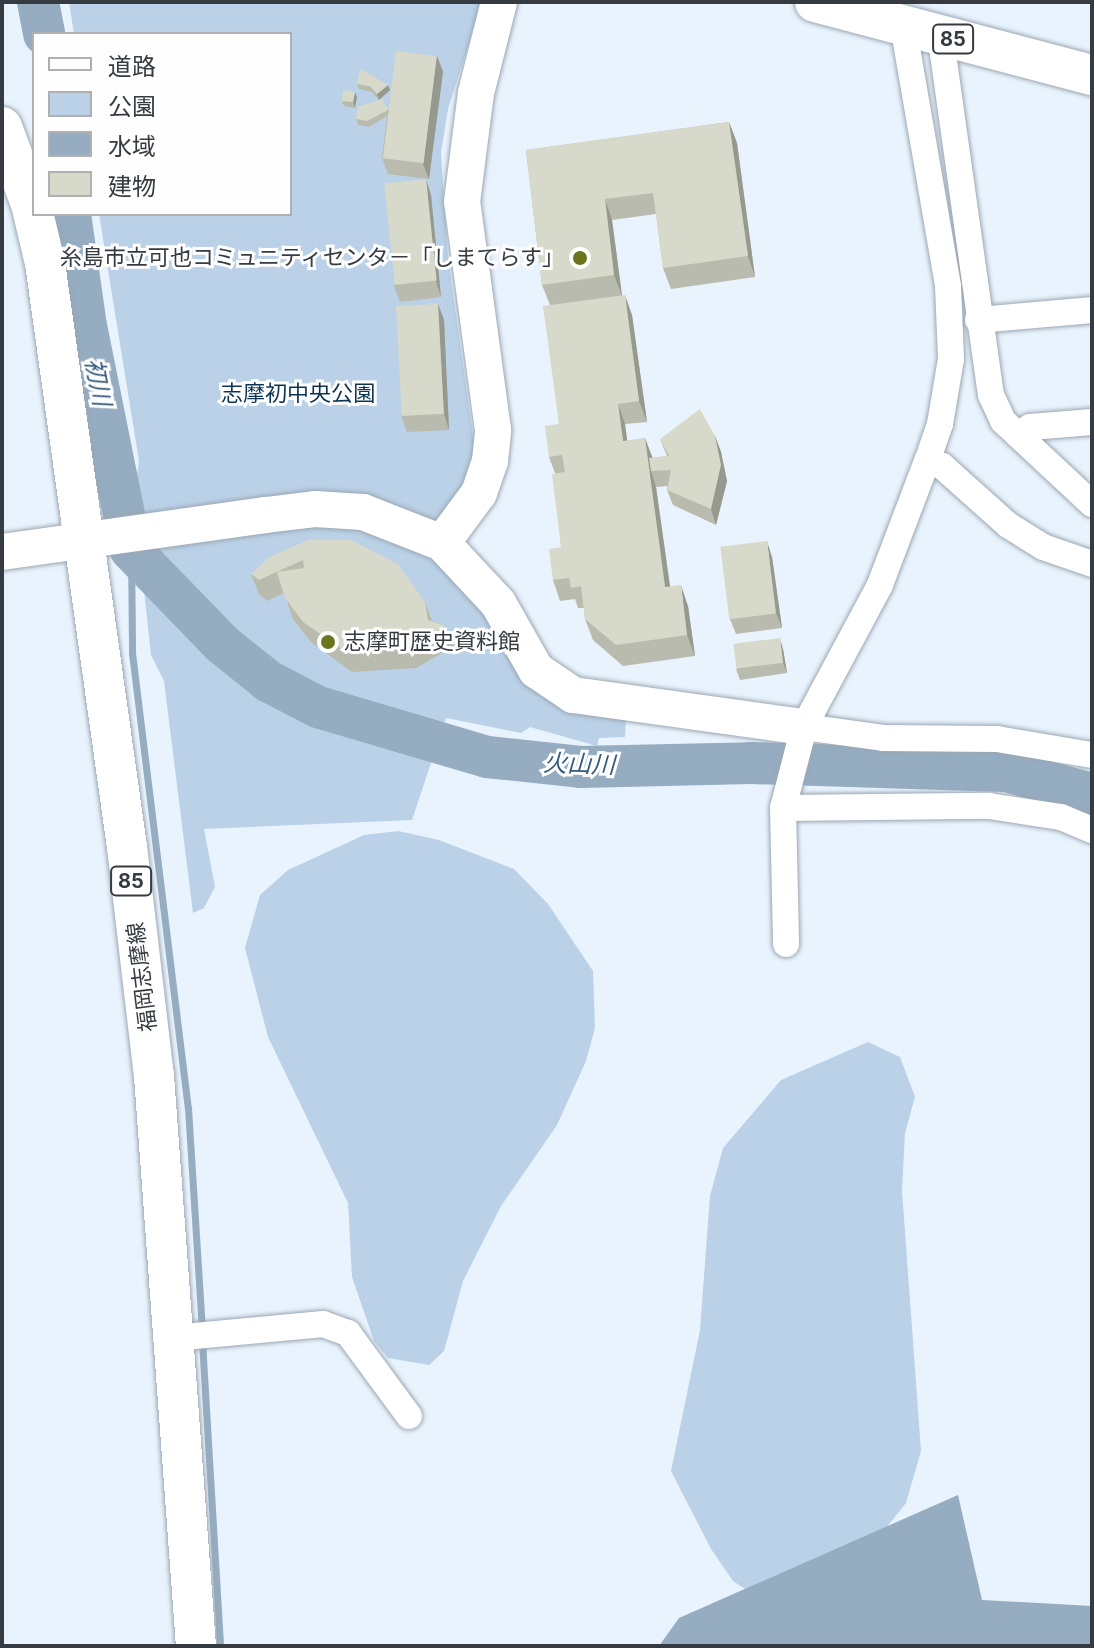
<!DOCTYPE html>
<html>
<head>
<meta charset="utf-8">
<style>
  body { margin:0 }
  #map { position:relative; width:1094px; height:1648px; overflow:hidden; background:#e8f3fd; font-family:Inter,"Noto Sans JP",sans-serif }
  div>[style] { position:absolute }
  .green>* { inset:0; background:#bad1e7 }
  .water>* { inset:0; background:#95acc1 }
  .stream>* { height:7px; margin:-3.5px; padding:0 3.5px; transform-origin:3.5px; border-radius:3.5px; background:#95acc1 }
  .river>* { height:42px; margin:-21px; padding:0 21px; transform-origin:21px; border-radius:21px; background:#95acc1 }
  .roads { filter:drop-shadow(0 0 2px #9ba7b3) drop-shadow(0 0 2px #9ba7b3) }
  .street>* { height:26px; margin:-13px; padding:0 13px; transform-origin:13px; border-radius:13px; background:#fff }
  .secondary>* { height:36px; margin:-18px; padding:0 18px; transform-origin:18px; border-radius:18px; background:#fff }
  .primary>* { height:40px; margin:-20px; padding:0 20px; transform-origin:20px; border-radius:20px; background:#fff }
  .wall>* { inset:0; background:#b9bbae }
  .shaded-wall>* { inset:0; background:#96998d }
  .building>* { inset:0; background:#d7daca; transform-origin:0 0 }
  .dots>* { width:22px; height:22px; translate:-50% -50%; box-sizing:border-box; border:4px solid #fefefe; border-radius:50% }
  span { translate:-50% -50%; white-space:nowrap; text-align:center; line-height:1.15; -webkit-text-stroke:6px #fefefe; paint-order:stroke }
  .shield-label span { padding:2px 6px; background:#fefefe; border:2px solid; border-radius:6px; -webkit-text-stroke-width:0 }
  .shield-label { font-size:20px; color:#353b40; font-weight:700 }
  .poi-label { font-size:22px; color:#353b40 }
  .right { translate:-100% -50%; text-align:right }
  .left { translate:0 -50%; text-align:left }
  .park-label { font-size:22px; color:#0e3454 }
  .street-label { font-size:22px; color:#353b40 }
  .water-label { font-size:24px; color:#355a7c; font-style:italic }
  .frame { position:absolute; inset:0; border:4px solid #353b40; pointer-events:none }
  .legend { position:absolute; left:32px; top:32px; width:260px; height:184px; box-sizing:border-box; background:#fefefe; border:2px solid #aeb0b2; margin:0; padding:10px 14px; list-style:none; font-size:24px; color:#353b40 }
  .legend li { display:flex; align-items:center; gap:16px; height:40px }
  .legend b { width:40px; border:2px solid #aeb0b2 }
</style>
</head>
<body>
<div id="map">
  <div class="green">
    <div style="clip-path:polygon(69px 2px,482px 2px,448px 109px,441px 153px,448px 258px,474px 443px,474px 470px,446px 522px,505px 632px,626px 718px,625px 737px,599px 738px,597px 746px,530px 727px,521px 733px,446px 718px,412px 820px,204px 829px,215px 887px,204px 908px,193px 913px,164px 681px,151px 655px,134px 497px,139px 461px,99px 214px,290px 214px,290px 34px,74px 34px)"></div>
    <div style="clip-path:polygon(398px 831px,439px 840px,514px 869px,548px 904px,593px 971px,595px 1028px,586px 1061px,557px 1125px,501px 1206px,463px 1281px,444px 1351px,429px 1365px,388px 1358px,374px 1341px,352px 1277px,348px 1203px,268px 1037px,245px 948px,260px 895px,288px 870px,364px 835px)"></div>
    <div style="clip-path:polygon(868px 1042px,900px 1057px,915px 1097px,905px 1133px,902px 1191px,921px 1451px,906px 1503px,882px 1533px,754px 1595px,733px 1581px,711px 1549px,671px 1471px,700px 1330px,710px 1196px,723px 1148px,781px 1080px)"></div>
  </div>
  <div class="water">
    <div style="clip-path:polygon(958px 1495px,982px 1600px,1092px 1606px,1092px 1646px,659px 1646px,679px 1618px)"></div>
  </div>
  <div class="stream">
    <div style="left:131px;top:550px;width:103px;rotate:89.4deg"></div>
    <div style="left:132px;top:653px;width:458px;rotate:83deg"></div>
    <div style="left:188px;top:1108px;width:220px;rotate:86.4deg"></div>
    <div style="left:202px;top:1341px;width:306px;rotate:86.6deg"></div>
  </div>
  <div class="river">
    <div style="left:38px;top:2px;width:33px;rotate:79deg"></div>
    <div style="left:70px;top:214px;width:113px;rotate:81.9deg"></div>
    <div style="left:86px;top:326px;width:228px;rotate:78.6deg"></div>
    <div style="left:131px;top:550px;width:131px;rotate:45.9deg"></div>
    <div style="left:222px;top:644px;width:59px;rotate:38.8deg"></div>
    <div style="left:268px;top:681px;width:56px;rotate:27.5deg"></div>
    <div style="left:318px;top:707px;width:176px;rotate:16.5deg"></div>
    <div style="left:487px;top:757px;width:94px;rotate:6.1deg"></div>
    <div style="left:580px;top:767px;width:171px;rotate:-1.3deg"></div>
    <div style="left:751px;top:763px;width:255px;rotate:1.8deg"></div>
    <div style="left:1006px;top:771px;width:89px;rotate:15deg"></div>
  </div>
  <div class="roads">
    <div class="street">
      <div style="left:903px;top:25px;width:265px;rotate:80.2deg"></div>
      <div style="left:948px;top:286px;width:73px;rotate:87.6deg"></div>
      <div style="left:951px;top:359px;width:66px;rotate:99.6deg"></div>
      <div style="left:940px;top:424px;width:39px;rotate:109deg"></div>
      <div style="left:927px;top:461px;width:133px;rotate:110.8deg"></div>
      <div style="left:880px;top:585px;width:161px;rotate:118.2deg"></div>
      <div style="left:804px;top:727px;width:84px;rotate:104.5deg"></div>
      <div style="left:783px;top:808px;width:206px;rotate:-0.6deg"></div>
      <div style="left:989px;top:806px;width:73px;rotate:8.7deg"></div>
      <div style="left:1061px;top:817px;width:34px;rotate:23deg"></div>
      <div style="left:949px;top:38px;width:17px;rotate:111deg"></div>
      <div style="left:943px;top:54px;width:344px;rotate:82deg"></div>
      <div style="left:991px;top:395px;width:29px;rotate:65deg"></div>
      <div style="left:1003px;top:421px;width:122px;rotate:43deg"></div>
      <div style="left:978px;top:320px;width:114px;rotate:-5deg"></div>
      <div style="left:1018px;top:435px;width:14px;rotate:-34deg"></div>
      <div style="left:1030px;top:427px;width:62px;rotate:-4.6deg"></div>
      <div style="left:927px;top:461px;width:16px;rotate:18deg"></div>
      <div style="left:942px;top:466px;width:89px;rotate:41.8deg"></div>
      <div style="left:1008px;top:525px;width:41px;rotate:32.2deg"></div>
      <div style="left:1043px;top:547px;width:52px;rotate:19.1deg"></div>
      <div style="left:804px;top:727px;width:80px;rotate:7.9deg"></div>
      <div style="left:883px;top:738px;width:114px;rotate:0.5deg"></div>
      <div style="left:997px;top:739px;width:96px;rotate:9.6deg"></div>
      <div style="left:783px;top:808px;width:136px;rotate:88.7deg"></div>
      <div style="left:173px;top:1338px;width:151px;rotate:-5.3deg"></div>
      <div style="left:323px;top:1324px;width:27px;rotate:20deg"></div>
      <div style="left:348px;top:1333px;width:103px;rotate:53.7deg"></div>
    </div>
    <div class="secondary">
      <div style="left:442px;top:543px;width:62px;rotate:-53.5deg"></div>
      <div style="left:479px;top:493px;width:34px;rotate:-71deg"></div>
      <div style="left:490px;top:461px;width:31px;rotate:-84deg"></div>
      <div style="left:493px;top:430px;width:230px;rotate:-97.7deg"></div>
      <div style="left:462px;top:202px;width:110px;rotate:-82.7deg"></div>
      <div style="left:476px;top:93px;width:94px;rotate:-75.8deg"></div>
      <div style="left:2px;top:552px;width:267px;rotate:-8deg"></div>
      <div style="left:266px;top:515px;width:49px;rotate:-7deg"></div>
      <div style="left:315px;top:509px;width:48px;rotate:3.6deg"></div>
      <div style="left:363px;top:512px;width:85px;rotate:21.4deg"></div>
      <div style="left:442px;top:543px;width:82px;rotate:47deg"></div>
      <div style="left:498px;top:603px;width:77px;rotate:60.4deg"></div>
      <div style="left:536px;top:670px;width:45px;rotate:34deg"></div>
      <div style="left:573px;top:695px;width:233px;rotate:7.9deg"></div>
    </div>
    <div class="primary">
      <div style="left:815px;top:2px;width:286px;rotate:14.8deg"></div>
      <div style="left:2px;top:127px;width:82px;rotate:69.4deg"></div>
      <div style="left:31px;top:204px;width:61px;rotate:76.7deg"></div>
      <div style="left:45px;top:263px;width:590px;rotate:82.01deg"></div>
      <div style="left:127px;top:847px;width:231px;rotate:83.3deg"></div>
      <div style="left:154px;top:1076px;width:572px;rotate:85.79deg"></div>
    </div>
  </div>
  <div class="wall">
    <div style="clip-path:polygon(437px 56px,443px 72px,429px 179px,388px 174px,382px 158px,387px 116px,369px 127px,358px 125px,356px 119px,388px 110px)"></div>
    <div style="clip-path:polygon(357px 84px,390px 90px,379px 100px,372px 92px,359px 89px)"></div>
    <div style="clip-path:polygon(357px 97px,355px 108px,344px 106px,342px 101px)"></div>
    <div style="clip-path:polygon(729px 122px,737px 143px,755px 277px,671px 289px,663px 268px,656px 214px,612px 220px,622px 295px,632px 315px,647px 422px,625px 424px,627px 441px,645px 438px,652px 458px,667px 456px,660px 439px,715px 436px,721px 452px,727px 481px,716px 525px,673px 505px,667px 490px,667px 486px,656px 487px,670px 586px,688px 606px,695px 656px,623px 666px,593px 640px,585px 619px,584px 608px,578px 608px,575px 599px,560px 601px,553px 580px,561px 547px,555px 473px,549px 457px,559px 424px,550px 305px,542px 285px,526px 150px)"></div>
    <div style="clip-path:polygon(431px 195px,441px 297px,400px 302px,394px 286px)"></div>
    <div style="clip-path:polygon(438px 304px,444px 320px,449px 430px,407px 432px,401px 416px)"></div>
    <div style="clip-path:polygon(308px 540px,425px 602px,432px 621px,446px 626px,454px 646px,416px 668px,352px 672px,311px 642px,293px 619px,284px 593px,267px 601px,259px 594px,251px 574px)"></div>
    <div style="clip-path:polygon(772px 557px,782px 628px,736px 634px,730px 619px)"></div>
    <div style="clip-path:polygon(783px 649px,787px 673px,740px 680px,736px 669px)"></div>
  </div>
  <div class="shaded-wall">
    <div style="clip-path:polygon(437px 56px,443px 72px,429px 179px,423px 164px)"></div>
    <div style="clip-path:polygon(388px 85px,390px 90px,379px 100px,377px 94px)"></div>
    <div style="clip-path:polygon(355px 92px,357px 97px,355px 108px,353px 102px)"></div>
    <div style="clip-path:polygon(729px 122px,737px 143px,755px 277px,748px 256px)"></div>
    <div style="clip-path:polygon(426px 179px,431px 195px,441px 297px,436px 281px)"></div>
    <div style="clip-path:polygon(605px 199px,612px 220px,622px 296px,614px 275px)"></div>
    <div style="clip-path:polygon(625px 295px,632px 315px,647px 422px,639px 401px)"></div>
    <div style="clip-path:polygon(438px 304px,444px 320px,449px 430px,444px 414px)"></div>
    <div style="clip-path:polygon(618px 404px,625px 424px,630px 462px,623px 441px)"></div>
    <div style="clip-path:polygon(715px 436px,721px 452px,727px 481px,716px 525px,711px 509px)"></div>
    <div style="clip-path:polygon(645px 438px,653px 459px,651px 471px,656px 487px,673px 608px,665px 587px)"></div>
    <div style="clip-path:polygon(767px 541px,772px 557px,782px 628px,776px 613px)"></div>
    <div style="clip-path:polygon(681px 585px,688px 606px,695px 656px,687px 635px)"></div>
    <div style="clip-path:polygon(780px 638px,783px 649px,787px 673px,783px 663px)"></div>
  </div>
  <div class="building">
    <div style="left:396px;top:51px;width:41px;height:108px;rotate:7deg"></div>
    <div style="clip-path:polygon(360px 69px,388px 85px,377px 94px,370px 86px,357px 84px)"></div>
    <div style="clip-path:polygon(343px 90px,355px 92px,353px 102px,342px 101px)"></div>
    <div style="clip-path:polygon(382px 99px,388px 110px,367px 121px,356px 119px,358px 107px)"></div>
    <div style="clip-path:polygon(729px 122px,748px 256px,663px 268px,653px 193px,605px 199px,614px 275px,542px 285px,526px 150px)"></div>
    <div style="left:426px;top:179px;width:102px;height:42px;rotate:84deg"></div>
    <div style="clip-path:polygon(625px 295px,639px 401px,618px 404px,623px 441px,645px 438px,665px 587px,681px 585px,687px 635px,616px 645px,585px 619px,581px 586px,571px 588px,569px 578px,553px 580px,549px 549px,561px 547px,552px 474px,565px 472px,562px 455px,549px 457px,545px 426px,559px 424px,543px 306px)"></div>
    <div style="left:438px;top:304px;width:110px;height:42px;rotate:87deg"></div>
    <div style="clip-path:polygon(700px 409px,715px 436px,721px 465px,711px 509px,667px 490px,671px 470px,651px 471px,649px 458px,669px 456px,660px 439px)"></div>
    <div style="clip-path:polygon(308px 540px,351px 540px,398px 564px,425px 602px,428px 620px,446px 626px,408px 648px,345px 651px,303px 622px,285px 598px,277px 572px,304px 568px,303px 560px,259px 580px,251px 574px,268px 558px)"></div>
    <div style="left:767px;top:541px;width:73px;height:47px;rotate:83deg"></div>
    <div style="left:780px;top:638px;width:25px;height:47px;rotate:83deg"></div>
  </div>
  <div class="dots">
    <div style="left:580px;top:258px;background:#6c751e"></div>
    <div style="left:328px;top:642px;background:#6c751e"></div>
  </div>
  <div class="shield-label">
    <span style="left:953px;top:39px">85</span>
    <span style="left:131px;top:881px">85</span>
  </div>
  <div class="poi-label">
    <span class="right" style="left:564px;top:258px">糸島市立可也コミュニティセンタ－「しまてらす」</span>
    <span class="left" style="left:344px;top:642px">志摩町歴史資料館</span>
  </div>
  <div class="park-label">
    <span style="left:298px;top:394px">志摩初中央公園</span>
  </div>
  <div class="street-label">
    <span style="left:142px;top:977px;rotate:-97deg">福岡志摩線</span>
  </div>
  <div class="water-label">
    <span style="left:98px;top:382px;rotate:79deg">初川</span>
    <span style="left:579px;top:764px;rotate:2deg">火山川</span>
  </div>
  <div class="frame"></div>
  <ul class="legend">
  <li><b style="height:10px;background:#fff"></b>道路</li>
  <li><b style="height:22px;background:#bad1e7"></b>公園</li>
  <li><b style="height:22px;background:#95acc1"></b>水域</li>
  <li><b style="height:22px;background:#d7daca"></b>建物</li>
  </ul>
</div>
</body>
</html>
